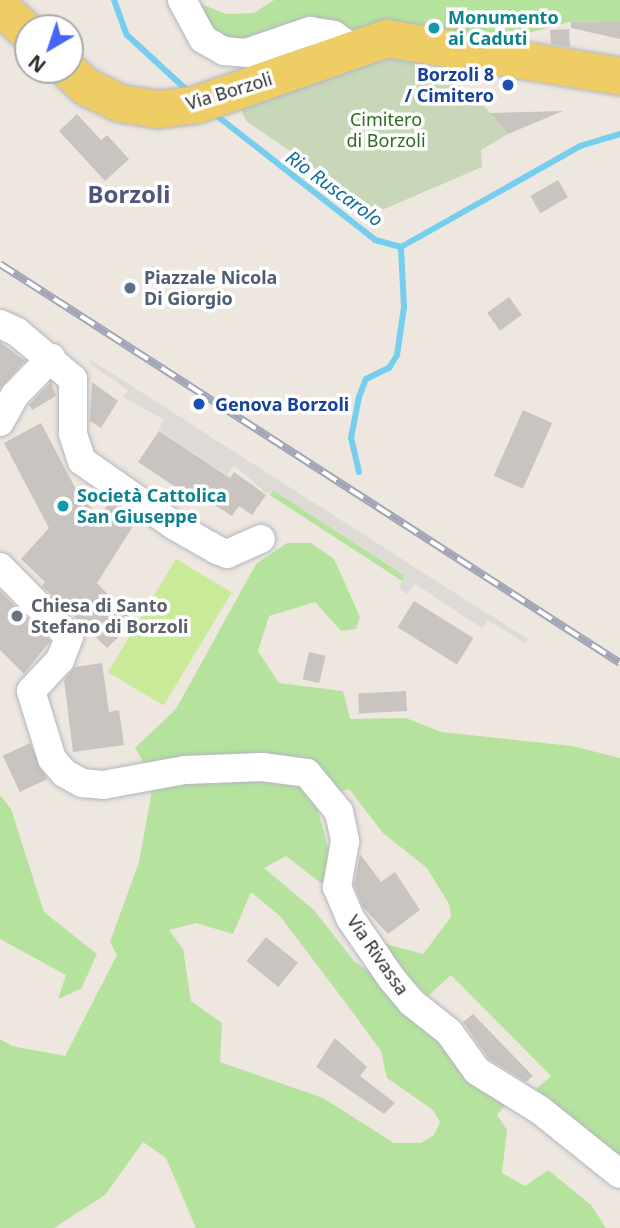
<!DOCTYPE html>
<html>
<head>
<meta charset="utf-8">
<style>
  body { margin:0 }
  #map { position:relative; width:620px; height:1228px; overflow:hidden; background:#eee7df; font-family:"Noto Sans",sans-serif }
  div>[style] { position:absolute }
  .green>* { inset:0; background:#b5e39d; transform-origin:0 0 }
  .cemetery>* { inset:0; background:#c7d7b7 }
  .pitch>* { inset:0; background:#c8ea99; transform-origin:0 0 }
  .plaza>* { inset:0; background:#dedad6 }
  .stream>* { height:6px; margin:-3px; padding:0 3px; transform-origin:3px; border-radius:3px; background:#75ceed }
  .building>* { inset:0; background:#c9c4bf; transform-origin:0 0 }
  .roads { filter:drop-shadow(0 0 2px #b3b6bf) drop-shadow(0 0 2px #b3b6bf) }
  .minor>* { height:28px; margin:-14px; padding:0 14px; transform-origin:14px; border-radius:14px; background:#fff }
  .major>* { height:37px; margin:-18.5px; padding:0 18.5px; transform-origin:18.5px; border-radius:18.5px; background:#eecd64 }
  .rail>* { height:8px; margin-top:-4px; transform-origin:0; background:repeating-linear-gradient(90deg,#fff 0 16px,#a2a5b6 0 32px); box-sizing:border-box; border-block:2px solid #a2a5b6 }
  .dots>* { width:19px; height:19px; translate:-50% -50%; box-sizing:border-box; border:4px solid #fff; border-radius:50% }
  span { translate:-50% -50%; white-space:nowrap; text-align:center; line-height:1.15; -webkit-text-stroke:7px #fff; paint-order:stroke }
  .culture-label { font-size:18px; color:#0d838f; font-weight:700 }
  .left { translate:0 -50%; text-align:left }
  .transit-label { font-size:18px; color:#164399; font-weight:700 }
  .right { translate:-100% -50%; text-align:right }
  .street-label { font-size:18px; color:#2d2d2d }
  .park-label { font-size:18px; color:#2d6a1c }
  .service-label { font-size:18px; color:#4e5e75; font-weight:700 }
  .worship-label { font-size:18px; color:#5b616d; font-weight:700 }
  .water-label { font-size:19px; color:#106d9d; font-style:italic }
  .district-label { font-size:24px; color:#4d567d; font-weight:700 }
  .north { position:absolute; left:14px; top:14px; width:70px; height:70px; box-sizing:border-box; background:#fff; border:2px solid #ababab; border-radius:50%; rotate:219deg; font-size:19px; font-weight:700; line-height:28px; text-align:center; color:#2d2d2d }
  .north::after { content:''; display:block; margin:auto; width:24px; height:32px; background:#4466f6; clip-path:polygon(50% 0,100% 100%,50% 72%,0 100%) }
</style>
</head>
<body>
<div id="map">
  <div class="green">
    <div style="clip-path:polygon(191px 0,226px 14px,254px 13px,274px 0,620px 0,620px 21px,569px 22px,528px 33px,509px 48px,252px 45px,213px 37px)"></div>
    <div style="left:273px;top:490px;width:158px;height:6px;rotate:33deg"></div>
    <div style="clip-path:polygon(evenodd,287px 543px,311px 543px,334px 559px,360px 617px,356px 629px,341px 631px,315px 602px,269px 616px,258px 651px,279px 683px,343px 691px,350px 719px,406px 718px,441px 732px,572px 746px,620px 758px,620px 1163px,536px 1089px,551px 1076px,451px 975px,428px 996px,395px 965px,382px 943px,423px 954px,451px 917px,449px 904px,427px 868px,383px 833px,349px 789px,323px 796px,317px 807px,331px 859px,322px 884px,286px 856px,264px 868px,314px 910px,354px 961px,383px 982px,508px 1102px,497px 1115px,507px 1130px,502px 1173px,525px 1186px,548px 1170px,591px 1205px,606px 1228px,196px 1228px,166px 1158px,143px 1142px,105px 1195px,54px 1228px,0 1228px,0 1039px,12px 1046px,65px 1056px,117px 955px,110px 942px,139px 862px,154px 780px,135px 748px,176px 709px,256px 564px,287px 543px,251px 892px,280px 916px,348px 1006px,381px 1051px,387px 1078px,433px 1110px,440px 1122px,434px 1135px,421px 1143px,394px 1143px,323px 1098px,220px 1062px,222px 1023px,191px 1001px,183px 949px,169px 930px,196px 923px,233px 934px,251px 892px)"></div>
    <div style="clip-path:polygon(0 795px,11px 809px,44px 912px,97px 954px,81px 989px,58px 999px,66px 975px,0 939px)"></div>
  </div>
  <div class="cemetery">
    <div style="clip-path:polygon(389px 52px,418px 60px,486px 108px,508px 134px,481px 150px,482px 167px,361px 219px,338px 184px,246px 121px,241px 109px)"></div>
  </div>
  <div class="pitch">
    <div style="left:176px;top:559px;width:65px;height:132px;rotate:31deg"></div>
  </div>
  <div class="plaza">
    <div style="clip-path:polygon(91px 360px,469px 602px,528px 639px,524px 643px,488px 620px,482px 628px,415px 584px,407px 594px,399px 587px,405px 575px,273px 490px,267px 494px,234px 465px,227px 475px,159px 430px,163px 419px,123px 397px,128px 390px,89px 363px)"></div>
  </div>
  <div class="stream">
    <div style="left:114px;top:0;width:37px;rotate:70deg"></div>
    <div style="left:127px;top:35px;width:83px;rotate:42.6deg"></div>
    <div style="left:212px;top:112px;width:207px;rotate:38.1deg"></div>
    <div style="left:375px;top:240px;width:27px;rotate:15deg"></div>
    <div style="left:401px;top:247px;width:206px;rotate:-29.4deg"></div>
    <div style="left:580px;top:146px;width:42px;rotate:-16.7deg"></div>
    <div style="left:359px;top:472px;width:35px;rotate:-103deg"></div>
    <div style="left:351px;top:438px;width:42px;rotate:-79deg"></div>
    <div style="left:359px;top:397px;width:19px;rotate:-69deg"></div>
    <div style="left:366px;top:379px;width:25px;rotate:-26deg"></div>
    <div style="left:389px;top:368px;width:15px;rotate:-58deg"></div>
    <div style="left:397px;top:355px;width:49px;rotate:-81.7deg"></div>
    <div style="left:404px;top:307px;width:60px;rotate:-92.9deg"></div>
  </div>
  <div class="building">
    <div style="clip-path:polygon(620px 21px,620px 39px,571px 28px,571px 22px)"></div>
    <div style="clip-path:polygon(569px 29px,570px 47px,551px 44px,550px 30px)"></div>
    <div style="clip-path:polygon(563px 111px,508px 134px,490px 113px)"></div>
    <div style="clip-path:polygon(77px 114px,101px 140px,107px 135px,129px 159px,105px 181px,59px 131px)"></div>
    <div style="left:558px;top:180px;width:20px;height:32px;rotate:60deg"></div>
    <div style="left:509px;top:297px;width:22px;height:27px;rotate:54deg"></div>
    <div style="clip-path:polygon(0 342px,25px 361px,0 388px)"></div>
    <div style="clip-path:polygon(51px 382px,56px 396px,32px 410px,29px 405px)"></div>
    <div style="clip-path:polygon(92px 382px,118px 401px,101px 428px,90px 421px)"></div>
    <div style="left:523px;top:410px;width:32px;height:72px;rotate:24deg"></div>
    <div style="clip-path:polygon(41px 423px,80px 497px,100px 516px,110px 501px,137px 520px,97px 583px,134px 622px,107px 648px,42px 586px,45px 582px,21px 559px,49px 528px,4px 443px)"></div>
    <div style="clip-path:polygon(159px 431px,230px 478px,234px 472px,266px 495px,252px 515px,239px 506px,232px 516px,196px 493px,192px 498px,138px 462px)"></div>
    <div style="clip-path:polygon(0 591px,50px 641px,24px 674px,0 650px)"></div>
    <div style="left:414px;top:601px;width:70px;height:31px;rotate:32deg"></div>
    <div style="left:309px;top:652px;width:17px;height:28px;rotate:13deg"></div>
    <div style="clip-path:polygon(102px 663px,109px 712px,119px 710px,124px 745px,73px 752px,64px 680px,75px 667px)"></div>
    <div style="left:406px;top:691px;width:20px;height:48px;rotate:87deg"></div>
    <div style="left:30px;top:743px;width:40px;height:30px;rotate:65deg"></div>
    <div style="clip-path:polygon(360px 854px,381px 882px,395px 872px,420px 910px,388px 934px,363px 907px,354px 885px)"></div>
    <div style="left:266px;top:937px;width:41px;height:31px;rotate:39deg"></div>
    <div style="clip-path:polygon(473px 1014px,533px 1076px,526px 1082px,489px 1059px,463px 1022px)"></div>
    <div style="clip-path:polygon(335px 1038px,367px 1067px,360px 1076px,395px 1103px,384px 1114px,316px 1067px)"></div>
  </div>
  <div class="roads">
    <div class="minor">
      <div style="left:182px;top:0;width:44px;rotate:61.7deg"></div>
      <div style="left:203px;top:39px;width:24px;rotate:30deg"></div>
      <div style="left:224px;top:51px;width:22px;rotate:5deg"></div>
      <div style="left:246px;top:53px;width:68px;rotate:-19deg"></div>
      <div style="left:310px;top:31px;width:24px;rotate:9deg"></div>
      <div style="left:334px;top:35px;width:26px;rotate:36deg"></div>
      <div style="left:0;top:324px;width:19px;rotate:25deg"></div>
      <div style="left:17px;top:332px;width:73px;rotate:40deg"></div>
      <div style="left:73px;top:379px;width:55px;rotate:90deg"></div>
      <div style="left:73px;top:434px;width:28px;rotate:72deg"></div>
      <div style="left:82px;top:461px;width:113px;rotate:35deg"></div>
      <div style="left:175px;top:526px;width:48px;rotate:29.7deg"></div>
      <div style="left:217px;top:550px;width:11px;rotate:22deg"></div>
      <div style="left:227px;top:554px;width:37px;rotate:-24deg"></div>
      <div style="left:0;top:422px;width:31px;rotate:-61deg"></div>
      <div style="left:15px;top:395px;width:52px;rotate:-45.8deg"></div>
      <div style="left:0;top:567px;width:98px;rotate:45.4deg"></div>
      <div style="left:69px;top:637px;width:25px;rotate:111deg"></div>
      <div style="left:60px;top:660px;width:42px;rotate:133.1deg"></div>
      <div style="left:31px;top:691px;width:71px;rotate:72.8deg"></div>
      <div style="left:52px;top:759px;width:18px;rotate:49deg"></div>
      <div style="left:64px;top:773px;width:21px;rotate:29deg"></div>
      <div style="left:82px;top:783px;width:21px;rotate:5deg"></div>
      <div style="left:103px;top:785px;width:83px;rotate:-10.4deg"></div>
      <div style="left:185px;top:770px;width:77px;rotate:-2.2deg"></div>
      <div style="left:262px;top:767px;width:45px;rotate:7.6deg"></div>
      <div style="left:307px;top:773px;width:50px;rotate:50.6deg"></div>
      <div style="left:339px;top:812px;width:30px;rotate:78deg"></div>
      <div style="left:345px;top:841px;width:47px;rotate:99.9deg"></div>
      <div style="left:337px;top:887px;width:34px;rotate:67deg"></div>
      <div style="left:350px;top:918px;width:74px;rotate:55.5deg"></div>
      <div style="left:392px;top:979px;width:30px;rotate:50deg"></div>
      <div style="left:411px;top:1002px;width:48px;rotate:38.3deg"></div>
      <div style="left:449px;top:1032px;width:48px;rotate:54.3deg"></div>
      <div style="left:477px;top:1071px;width:74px;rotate:31.8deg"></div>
      <div style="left:540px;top:1110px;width:102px;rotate:38.7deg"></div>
    </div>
    <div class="major">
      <div style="left:0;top:7px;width:38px;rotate:42deg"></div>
      <div style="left:68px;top:70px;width:23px;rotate:43deg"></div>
      <div style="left:85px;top:86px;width:39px;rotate:26deg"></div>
      <div style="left:120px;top:103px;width:38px;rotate:9deg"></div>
      <div style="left:158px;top:109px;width:39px;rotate:-7deg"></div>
      <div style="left:197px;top:104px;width:200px;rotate:-19.2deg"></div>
      <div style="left:386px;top:38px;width:237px;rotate:9.2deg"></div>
    </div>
  </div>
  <div class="rail">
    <div style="left:0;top:264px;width:737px;rotate:32.76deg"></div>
  </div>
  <div class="dots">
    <div style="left:434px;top:28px;background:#0f9aa8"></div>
    <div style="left:508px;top:85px;background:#1a4fb4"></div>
    <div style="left:130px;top:288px;background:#5c6f8a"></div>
    <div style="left:199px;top:404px;background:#1a4fb4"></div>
    <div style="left:63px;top:506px;background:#0f9aa8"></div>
    <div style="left:17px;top:616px;background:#6b7280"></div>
  </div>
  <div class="culture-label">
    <span class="left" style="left:448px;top:28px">Monumento<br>ai Caduti</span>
    <span class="left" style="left:77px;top:506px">Società Cattolica<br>San Giuseppe</span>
  </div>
  <div class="transit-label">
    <span class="right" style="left:494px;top:85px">Borzoli 8<br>/ Cimitero</span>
    <span class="left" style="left:215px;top:404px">Genova Borzoli</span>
  </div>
  <div class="street-label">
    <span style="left:229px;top:91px;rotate:-17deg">Via Borzoli</span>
    <span style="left:378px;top:955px;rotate:55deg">Via Rivassa</span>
  </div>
  <div class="park-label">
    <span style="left:386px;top:130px">Cimitero<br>di Borzoli</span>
  </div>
  <div class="service-label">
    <span class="left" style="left:144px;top:288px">Piazzale Nicola<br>Di Giorgio</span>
  </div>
  <div class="worship-label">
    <span class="left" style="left:31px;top:616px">Chiesa di Santo<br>Stefano di Borzoli</span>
  </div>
  <div class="water-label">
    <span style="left:334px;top:189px;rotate:36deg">Rio Ruscarolo</span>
  </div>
  <div class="district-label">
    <span style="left:129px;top:194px">Borzoli</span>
  </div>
  <div class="north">N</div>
</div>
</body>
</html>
